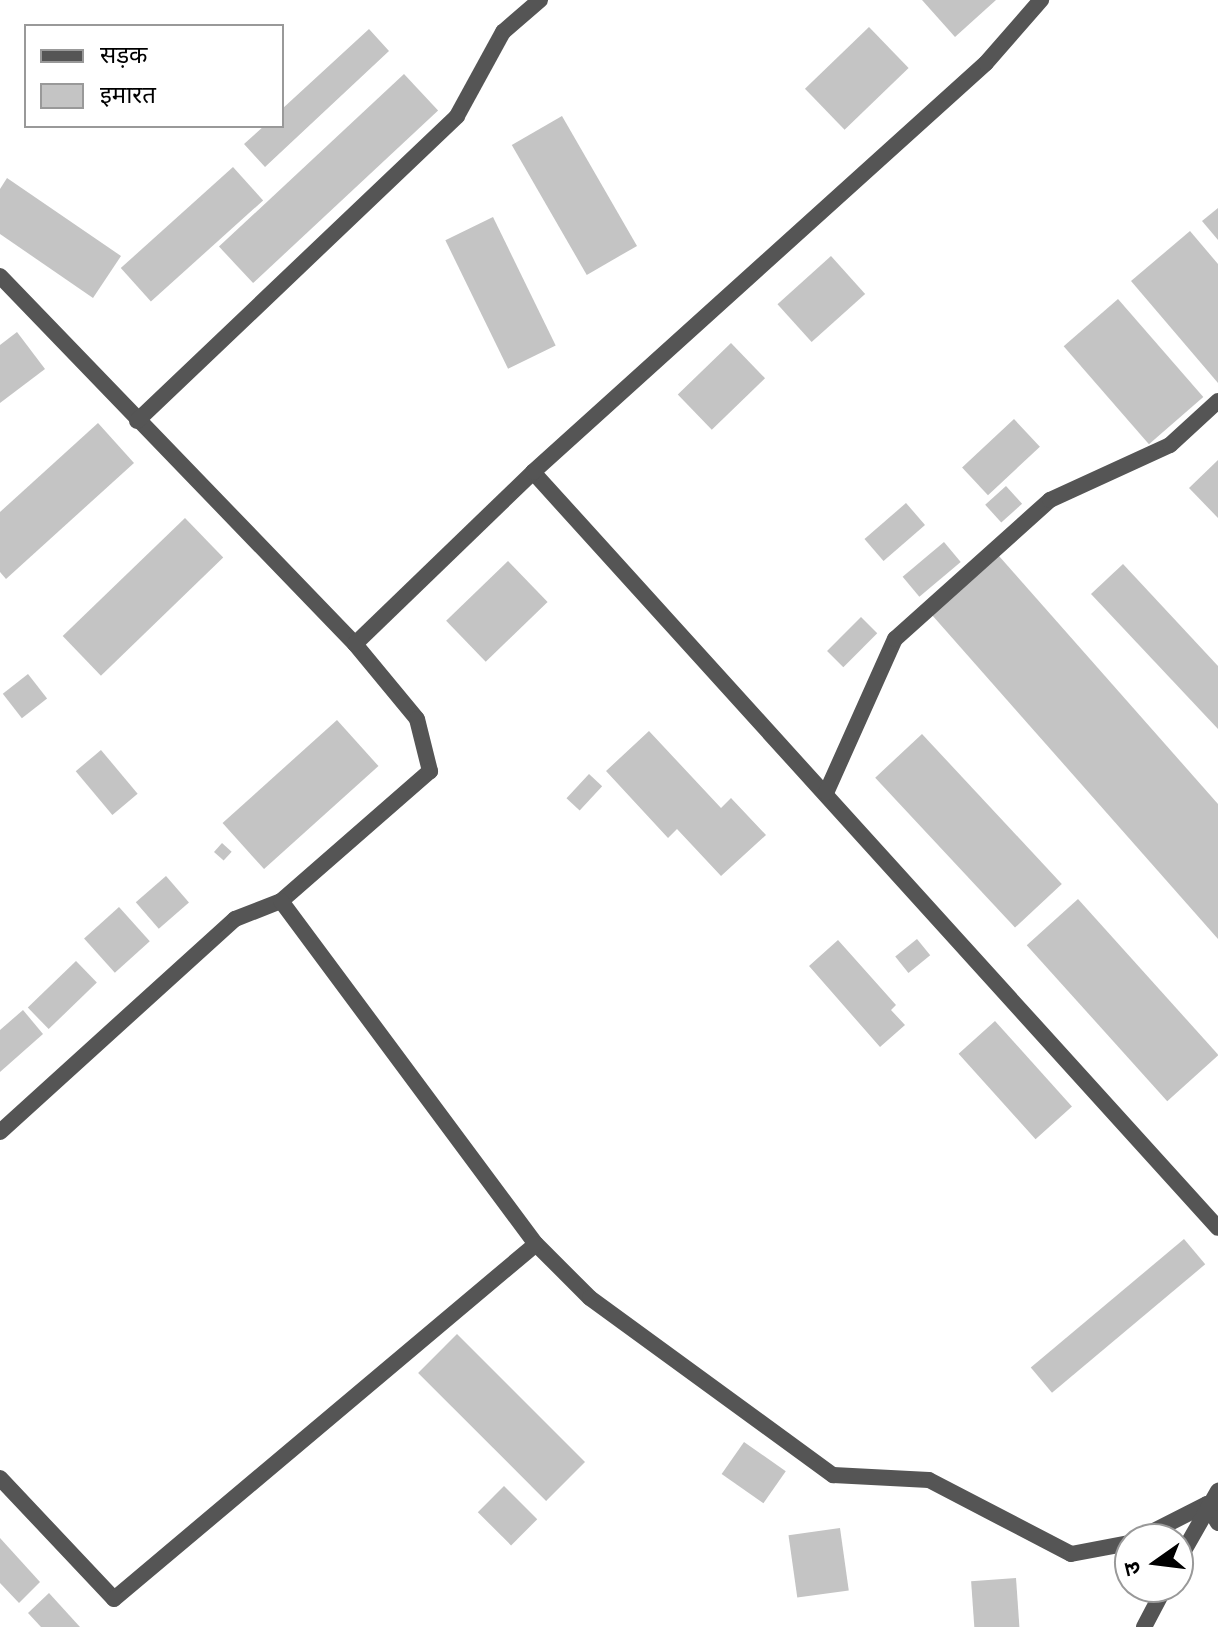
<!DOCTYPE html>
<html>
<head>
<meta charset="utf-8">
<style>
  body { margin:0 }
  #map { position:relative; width:1218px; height:1627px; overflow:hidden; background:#fff; font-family:Cabin,"Noto Sans Devanagari",sans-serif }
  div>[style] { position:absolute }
  .building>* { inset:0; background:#c4c4c4; transform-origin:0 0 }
  .street>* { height:16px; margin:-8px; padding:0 8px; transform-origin:8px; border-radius:8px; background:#555 }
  span { translate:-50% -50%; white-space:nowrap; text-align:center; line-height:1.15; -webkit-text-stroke:8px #fff; paint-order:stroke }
  .legend { position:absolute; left:24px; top:24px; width:260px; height:104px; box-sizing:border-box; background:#fff; border:2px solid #999; margin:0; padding:10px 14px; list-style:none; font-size:24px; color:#000 }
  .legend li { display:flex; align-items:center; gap:16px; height:40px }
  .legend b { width:40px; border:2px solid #999 }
  .north { position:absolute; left:1114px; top:1523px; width:80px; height:80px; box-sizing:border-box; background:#fff; border:2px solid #999; border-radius:50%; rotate:256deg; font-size:22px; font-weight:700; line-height:32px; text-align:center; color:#000 }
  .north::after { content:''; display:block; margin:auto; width:28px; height:36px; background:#000; clip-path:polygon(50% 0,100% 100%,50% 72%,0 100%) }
</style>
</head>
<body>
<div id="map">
  <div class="building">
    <div style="clip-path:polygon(922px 0,996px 0,955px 37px)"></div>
    <div style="left:869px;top:27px;width:57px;height:89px;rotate:46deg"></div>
    <div style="clip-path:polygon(369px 29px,389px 51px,265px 167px,244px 144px,264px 126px,282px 126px,282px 109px)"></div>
    <div style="left:404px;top:74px;width:50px;height:253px;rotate:47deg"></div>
    <div style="left:562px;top:116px;width:150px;height:58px;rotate:60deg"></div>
    <div style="left:233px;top:167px;width:45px;height:151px;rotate:48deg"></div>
    <div style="clip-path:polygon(7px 178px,121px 256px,93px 298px,0 234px,0 189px)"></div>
    <div style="clip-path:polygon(1218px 208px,1218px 240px,1202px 221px)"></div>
    <div style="left:493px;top:217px;width:143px;height:53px;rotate:64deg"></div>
    <div style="clip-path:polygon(1190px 231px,1218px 264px,1218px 383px,1131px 281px)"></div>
    <div style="left:831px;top:256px;width:51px;height:72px;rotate:48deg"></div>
    <div style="left:1118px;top:299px;width:130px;height:72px;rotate:49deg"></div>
    <div style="clip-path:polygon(17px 332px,45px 369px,0 403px,0 345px)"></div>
    <div style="left:731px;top:343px;width:49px;height:74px;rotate:46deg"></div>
    <div style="left:1014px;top:419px;width:38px;height:71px;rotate:47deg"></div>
    <div style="clip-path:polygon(98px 423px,134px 463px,6px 579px,0 572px,0 512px)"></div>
    <div style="clip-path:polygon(1218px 460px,1218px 518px,1189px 488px)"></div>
    <div style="left:1006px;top:486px;width:24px;height:28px;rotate:48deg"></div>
    <div style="left:906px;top:503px;width:29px;height:55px;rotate:49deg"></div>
    <div style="left:185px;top:518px;width:55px;height:170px;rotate:46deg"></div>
    <div style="left:944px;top:542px;width:26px;height:54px;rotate:50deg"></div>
    <div style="clip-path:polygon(999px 556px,1218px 804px,1218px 939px,932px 615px)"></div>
    <div style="left:508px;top:561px;width:57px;height:86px;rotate:46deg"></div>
    <div style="clip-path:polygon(1123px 564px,1218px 666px,1218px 729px,1091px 594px)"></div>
    <div style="left:861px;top:617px;width:23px;height:48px;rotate:45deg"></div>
    <div style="left:28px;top:674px;width:31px;height:32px;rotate:52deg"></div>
    <div style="left:337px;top:720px;width:62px;height:154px;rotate:48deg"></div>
    <div style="clip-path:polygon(649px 731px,721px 808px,731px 798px,766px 835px,721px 876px,677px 829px,668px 838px,606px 771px)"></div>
    <div style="left:922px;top:734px;width:205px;height:64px;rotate:47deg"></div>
    <div style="left:101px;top:750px;width:57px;height:33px;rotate:50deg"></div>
    <div style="left:589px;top:774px;width:18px;height:33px;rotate:43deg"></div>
    <div style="left:222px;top:843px;width:13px;height:12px;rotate:42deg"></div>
    <div style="left:166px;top:876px;width:35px;height:40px;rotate:49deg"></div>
    <div style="left:1078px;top:899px;width:210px;height:69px;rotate:48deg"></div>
    <div style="left:119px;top:907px;width:46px;height:47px;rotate:48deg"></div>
    <div style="left:917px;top:939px;width:21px;height:28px;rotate:51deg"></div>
    <div style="clip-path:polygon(838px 940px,896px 1005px,891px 1010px,905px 1025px,880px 1047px,809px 966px)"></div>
    <div style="left:76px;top:961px;width:30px;height:67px;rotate:46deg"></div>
    <div style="clip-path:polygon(23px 1010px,43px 1034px,0 1072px,0 1030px)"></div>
    <div style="left:995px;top:1021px;width:115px;height:49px;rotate:48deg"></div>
    <div style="left:1184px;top:1239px;width:33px;height:200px;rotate:50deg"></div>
    <div style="left:457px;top:1334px;width:181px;height:55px;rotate:45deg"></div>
    <div style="left:744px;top:1442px;width:51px;height:39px;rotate:35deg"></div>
    <div style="left:504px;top:1486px;width:47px;height:37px;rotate:45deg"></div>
    <div style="left:840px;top:1528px;width:63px;height:52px;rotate:82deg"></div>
    <div style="clip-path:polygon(0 1538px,40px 1582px,19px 1603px,0 1583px)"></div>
    <div style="left:1016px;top:1578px;width:49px;height:45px;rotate:86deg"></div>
    <div style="clip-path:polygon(49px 1593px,80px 1627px,41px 1627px,28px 1613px)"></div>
  </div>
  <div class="street">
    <div style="left:0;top:276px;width:511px;rotate:46.03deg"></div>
    <div style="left:355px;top:644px;width:97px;rotate:50.4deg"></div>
    <div style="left:417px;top:719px;width:54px;rotate:76deg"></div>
    <div style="left:430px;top:771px;width:198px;rotate:138.9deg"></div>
    <div style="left:137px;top:421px;width:442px;rotate:-43.6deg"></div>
    <div style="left:457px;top:116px;width:96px;rotate:-61.3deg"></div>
    <div style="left:503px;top:32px;width:49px;rotate:-40.9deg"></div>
    <div style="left:533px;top:472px;width:1020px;rotate:47.82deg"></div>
    <div style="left:355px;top:644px;width:248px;rotate:-44deg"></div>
    <div style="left:533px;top:472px;width:610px;rotate:-42.08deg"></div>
    <div style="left:986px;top:63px;width:84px;rotate:-48.9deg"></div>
    <div style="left:826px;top:793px;width:169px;rotate:-65.9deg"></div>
    <div style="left:895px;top:639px;width:208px;rotate:-41.9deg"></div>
    <div style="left:1050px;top:500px;width:132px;rotate:-24.6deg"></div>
    <div style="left:1170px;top:445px;width:65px;rotate:-42.5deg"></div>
    <div style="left:0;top:1132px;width:317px;rotate:-42.2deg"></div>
    <div style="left:235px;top:919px;width:49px;rotate:-21.4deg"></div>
    <div style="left:281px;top:901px;width:427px;rotate:53.4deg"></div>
    <div style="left:536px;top:1244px;width:76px;rotate:45deg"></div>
    <div style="left:590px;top:1298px;width:301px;rotate:36.1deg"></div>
    <div style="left:833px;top:1475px;width:96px;rotate:3deg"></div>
    <div style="left:929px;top:1480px;width:160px;rotate:27.5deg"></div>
    <div style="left:1071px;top:1554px;width:60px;rotate:-10.6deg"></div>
    <div style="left:0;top:1478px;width:166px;rotate:46.7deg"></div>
    <div style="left:114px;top:1599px;width:551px;rotate:-40.07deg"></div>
    <div style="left:1138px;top:1539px;width:77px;rotate:-26.9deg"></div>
    <div style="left:1207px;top:1504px;width:22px;rotate:60deg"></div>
    <div style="left:1178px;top:1561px;width:81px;rotate:-60.3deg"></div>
    <div style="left:1144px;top:1627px;width:45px;rotate:-62.3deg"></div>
  </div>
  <ul class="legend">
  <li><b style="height:10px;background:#555"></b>सड़क</li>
  <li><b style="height:22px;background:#c4c4c4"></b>इमारत</li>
  </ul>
  <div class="north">उ</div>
</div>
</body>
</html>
